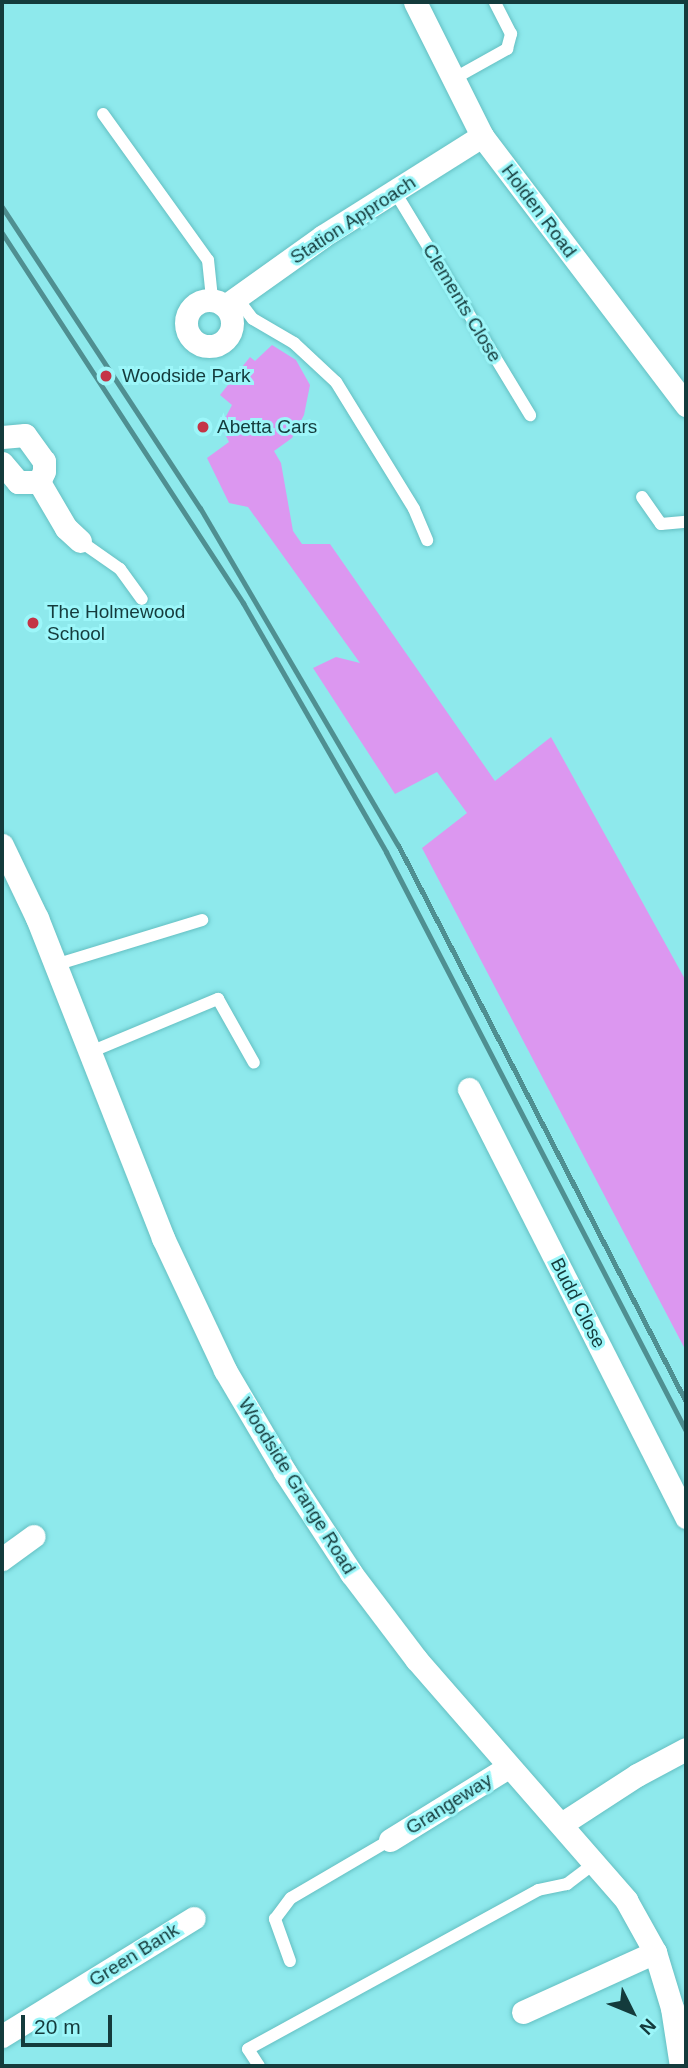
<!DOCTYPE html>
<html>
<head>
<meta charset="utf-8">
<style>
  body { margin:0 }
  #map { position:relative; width:688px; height:2068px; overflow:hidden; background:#8ee9ec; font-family:Helvetica,sans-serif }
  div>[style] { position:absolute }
  .green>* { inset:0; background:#dc97f0 }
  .roads { filter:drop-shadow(0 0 2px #64bfc2) drop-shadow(0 0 2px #64bfc2) }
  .service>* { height:12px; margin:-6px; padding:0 6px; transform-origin:6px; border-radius:6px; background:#fff }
  .minor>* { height:23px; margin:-11.5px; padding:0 11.5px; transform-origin:11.5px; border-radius:11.5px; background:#fff }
  .minor>.ring { margin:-11.5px; padding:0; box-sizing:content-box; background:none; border:23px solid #fff; border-radius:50% }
  .rail>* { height:5px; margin:-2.5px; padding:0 2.5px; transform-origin:2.5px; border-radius:2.5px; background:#4f8f91 }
  .dots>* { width:19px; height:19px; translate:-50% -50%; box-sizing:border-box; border:4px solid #9cf6f9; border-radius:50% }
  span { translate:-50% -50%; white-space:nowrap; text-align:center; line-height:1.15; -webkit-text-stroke:6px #9cf6f9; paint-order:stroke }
  .street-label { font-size:19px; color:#143b3c }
  .poi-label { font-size:19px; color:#143b3c }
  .left { translate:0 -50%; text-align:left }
  .frame { position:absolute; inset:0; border:4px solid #143b3c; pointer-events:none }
  .north { position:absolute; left:597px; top:1977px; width:70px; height:70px; -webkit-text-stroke:5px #9cf6f9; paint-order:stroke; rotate:133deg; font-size:19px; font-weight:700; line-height:28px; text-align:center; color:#143b3c }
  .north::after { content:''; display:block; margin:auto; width:24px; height:32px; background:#143b3c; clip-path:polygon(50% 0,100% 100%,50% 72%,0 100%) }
  .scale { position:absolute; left:21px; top:2015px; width:91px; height:32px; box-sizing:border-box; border:4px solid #143b3c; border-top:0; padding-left:9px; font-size:21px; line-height:24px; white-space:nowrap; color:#143b3c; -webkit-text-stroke:5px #9cf6f9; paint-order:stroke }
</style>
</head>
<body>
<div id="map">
  <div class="green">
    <div style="clip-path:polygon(272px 345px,296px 360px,310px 385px,304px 415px,292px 438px,274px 451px,281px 463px,293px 531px,302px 544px,330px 544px,495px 781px,551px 737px,686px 981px,686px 1351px,422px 848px,467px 813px,437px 772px,395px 794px,313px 668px,336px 657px,360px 663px,248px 507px,229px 503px,207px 458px,229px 442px,221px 426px,232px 405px,220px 395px,250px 357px,255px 361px)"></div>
  </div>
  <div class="roads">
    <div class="service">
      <div style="left:455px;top:78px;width:60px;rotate:-29.1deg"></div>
      <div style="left:507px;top:49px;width:16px;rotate:-75deg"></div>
      <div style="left:511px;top:34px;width:36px;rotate:-117deg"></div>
      <div style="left:103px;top:114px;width:180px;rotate:54.3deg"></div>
      <div style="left:208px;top:260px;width:39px;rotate:84deg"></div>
      <div style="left:395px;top:192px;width:261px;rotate:58.8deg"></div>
      <div style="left:237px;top:298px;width:26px;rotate:53deg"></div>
      <div style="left:253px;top:319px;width:48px;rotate:30.3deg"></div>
      <div style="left:294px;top:343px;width:57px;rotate:42.9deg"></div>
      <div style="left:336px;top:382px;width:149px;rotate:58.4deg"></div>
      <div style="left:414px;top:509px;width:34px;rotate:67deg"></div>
      <div style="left:642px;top:497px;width:33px;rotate:55deg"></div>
      <div style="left:661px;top:524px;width:25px;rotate:-5deg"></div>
      <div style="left:80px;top:541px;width:49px;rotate:35deg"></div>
      <div style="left:120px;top:569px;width:37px;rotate:54deg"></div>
      <div style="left:55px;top:965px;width:154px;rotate:-17deg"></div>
      <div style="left:88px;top:1053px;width:141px;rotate:-22.6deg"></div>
      <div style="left:218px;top:999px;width:73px;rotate:60.6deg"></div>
      <div style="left:290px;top:1961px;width:45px;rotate:-109.7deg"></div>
      <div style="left:275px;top:1919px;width:26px;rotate:-53deg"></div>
      <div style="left:291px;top:1898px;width:115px;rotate:-30.4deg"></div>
      <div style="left:259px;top:2066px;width:20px;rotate:-123deg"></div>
      <div style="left:248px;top:2049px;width:331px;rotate:-28.7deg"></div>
      <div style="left:538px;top:1890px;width:30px;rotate:-12deg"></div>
      <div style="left:567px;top:1884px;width:35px;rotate:-37deg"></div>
    </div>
    <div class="minor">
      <div style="left:415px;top:2px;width:150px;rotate:63.4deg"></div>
      <div style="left:482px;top:136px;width:338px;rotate:52.8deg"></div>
      <div class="ring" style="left:186px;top:300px;width:23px;height:23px"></div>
      <div style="left:225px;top:306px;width:120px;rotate:-35.5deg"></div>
      <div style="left:323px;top:236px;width:188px;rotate:-32.2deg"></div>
      <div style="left:2px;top:437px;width:23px;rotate:-5deg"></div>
      <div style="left:25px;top:435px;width:32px;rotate:54deg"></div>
      <div style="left:44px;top:461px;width:10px;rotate:90deg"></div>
      <div style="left:44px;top:471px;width:12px;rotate:114deg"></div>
      <div style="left:39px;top:482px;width:21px;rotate:180deg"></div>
      <div style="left:18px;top:482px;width:25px;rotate:-130deg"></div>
      <div style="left:39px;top:482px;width:53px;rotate:59.6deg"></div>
      <div style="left:66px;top:528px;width:19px;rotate:43deg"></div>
      <div style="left:2px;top:845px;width:81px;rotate:64.4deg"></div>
      <div style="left:37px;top:918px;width:344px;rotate:68.5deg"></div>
      <div style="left:163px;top:1238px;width:146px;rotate:64.8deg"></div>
      <div style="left:225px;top:1370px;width:118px;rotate:59.5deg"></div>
      <div style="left:285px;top:1472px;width:121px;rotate:56.8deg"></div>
      <div style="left:351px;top:1573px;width:108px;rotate:52.9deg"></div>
      <div style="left:416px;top:1659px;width:320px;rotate:48.9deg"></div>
      <div style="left:626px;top:1900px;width:60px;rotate:60.9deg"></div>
      <div style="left:655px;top:1952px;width:59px;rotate:73.1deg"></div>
      <div style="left:672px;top:2008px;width:59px;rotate:81.2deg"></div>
      <div style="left:469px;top:1089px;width:480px;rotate:63.1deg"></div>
      <div style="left:2px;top:1559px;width:39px;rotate:-36deg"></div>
      <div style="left:563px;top:1823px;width:88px;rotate:-33deg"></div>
      <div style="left:637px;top:1775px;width:55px;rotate:-28deg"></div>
      <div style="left:390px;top:1840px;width:139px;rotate:-31.7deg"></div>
      <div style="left:523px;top:2012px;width:145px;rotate:-24.4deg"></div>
      <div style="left:2px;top:2036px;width:225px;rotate:-31.6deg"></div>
    </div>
  </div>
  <div class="rail">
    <div style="left:2px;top:207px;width:360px;rotate:56.7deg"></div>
    <div style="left:200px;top:508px;width:391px;rotate:59.6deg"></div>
    <div style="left:398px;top:845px;width:627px;rotate:62.66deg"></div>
    <div style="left:2px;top:233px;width:442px;rotate:56.9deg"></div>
    <div style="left:243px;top:603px;width:287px;rotate:60.1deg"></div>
    <div style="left:386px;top:852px;width:652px;rotate:62.61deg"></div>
  </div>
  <div class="dots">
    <div style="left:106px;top:376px;background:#c43446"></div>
    <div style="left:203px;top:427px;background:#c43446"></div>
    <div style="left:33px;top:623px;background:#c43446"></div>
  </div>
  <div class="street-label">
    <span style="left:539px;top:211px;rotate:53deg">Holden Road</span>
    <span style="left:353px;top:220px;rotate:-33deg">Station Approach</span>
    <span style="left:462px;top:303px;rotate:59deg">Clements Close</span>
    <span style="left:578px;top:1303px;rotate:63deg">Budd Close</span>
    <span style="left:297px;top:1486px;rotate:58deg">Woodside Grange Road</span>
    <span style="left:449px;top:1804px;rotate:-32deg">Grangeway</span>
    <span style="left:134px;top:1955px;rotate:-32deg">Green Bank</span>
  </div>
  <div class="poi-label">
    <span class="left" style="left:122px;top:376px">Woodside Park</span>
    <span class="left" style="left:217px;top:427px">Abetta Cars</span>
    <span class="left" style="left:47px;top:623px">The Holmewood<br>School</span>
  </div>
  <div class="frame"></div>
  <div class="north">N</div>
  <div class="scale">20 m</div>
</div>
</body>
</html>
